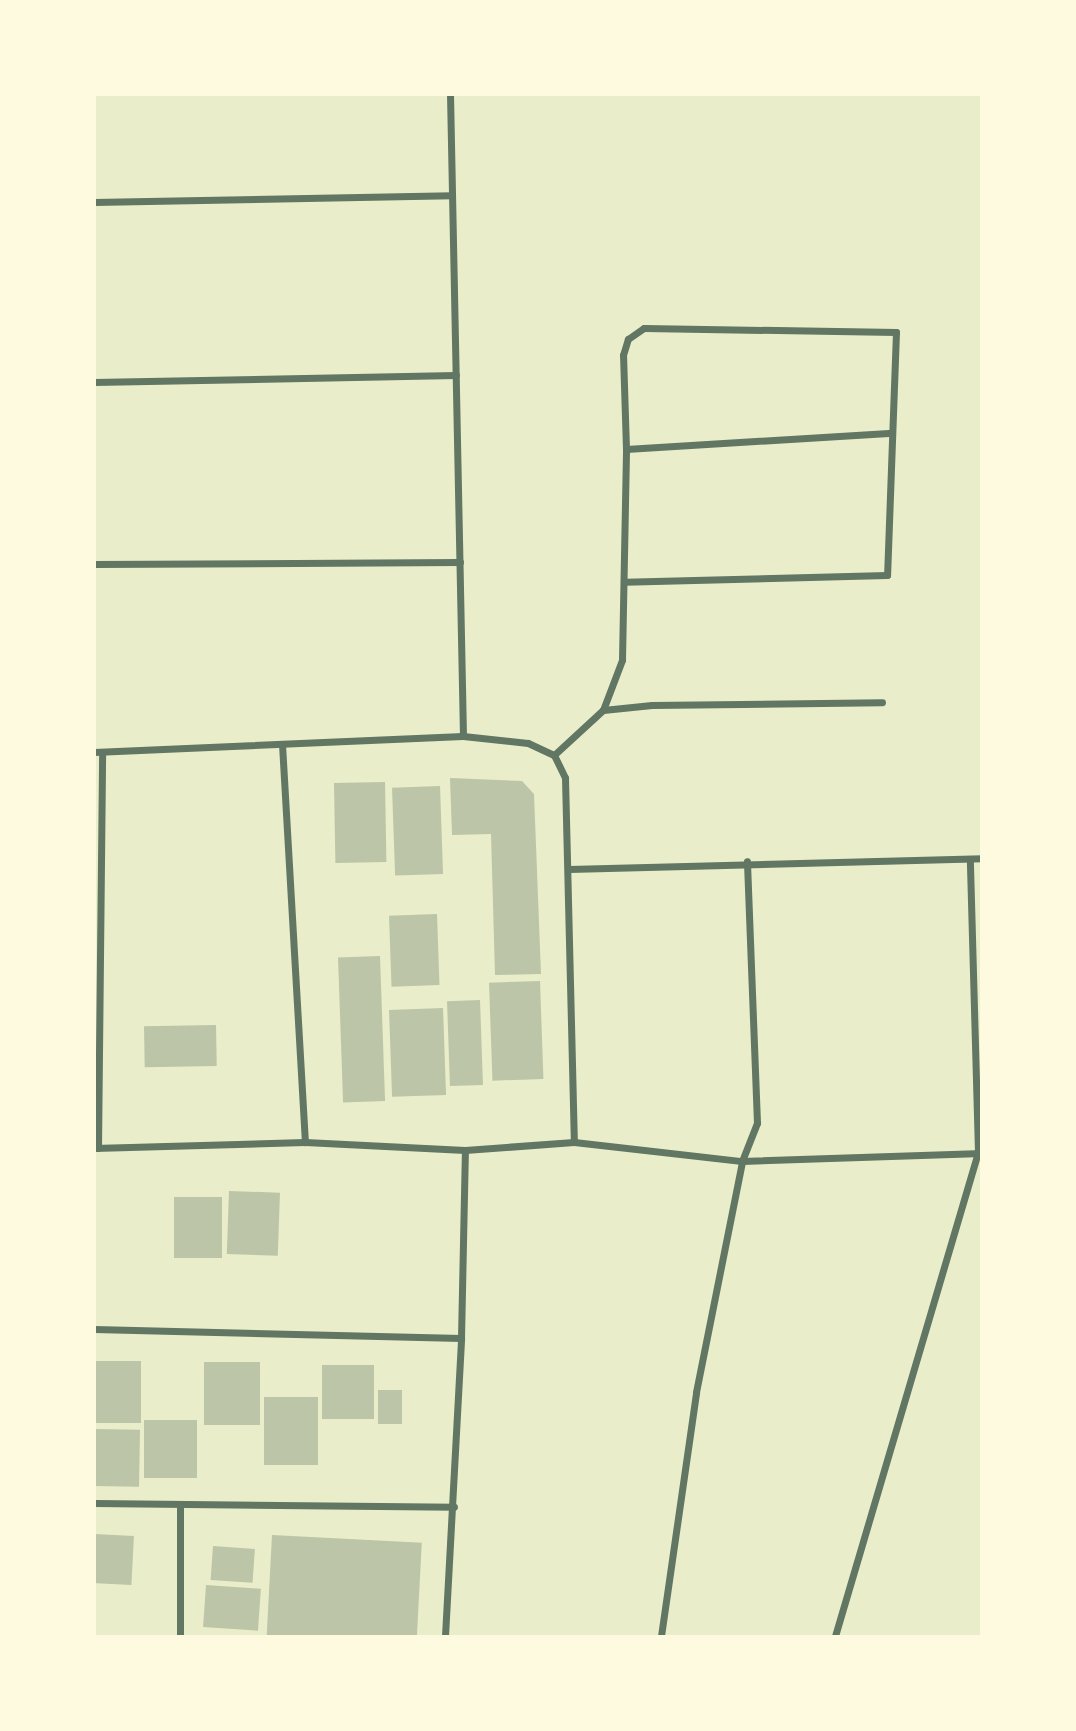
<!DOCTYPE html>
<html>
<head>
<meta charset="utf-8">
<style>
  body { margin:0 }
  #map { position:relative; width:1076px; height:1731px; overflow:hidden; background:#e9edc9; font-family:"Noto Sans",sans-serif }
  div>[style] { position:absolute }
  .building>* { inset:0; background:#bcc5a7; transform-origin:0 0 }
  .minor>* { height:7px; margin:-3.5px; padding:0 3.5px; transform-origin:3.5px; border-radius:3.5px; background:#617663 }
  span { translate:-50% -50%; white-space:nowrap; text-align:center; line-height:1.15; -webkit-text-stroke:7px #fefae0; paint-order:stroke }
  .frame { position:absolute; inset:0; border:96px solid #fefae0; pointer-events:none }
</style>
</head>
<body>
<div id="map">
  <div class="building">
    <div style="clip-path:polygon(450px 778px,522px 781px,534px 794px,541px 974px,495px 975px,491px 834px,452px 835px)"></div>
    <div style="left:385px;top:782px;width:80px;height:51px;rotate:89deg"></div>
    <div style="left:440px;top:786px;width:88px;height:48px;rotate:88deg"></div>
    <div style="left:437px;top:914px;width:71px;height:48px;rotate:88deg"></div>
    <div style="left:380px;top:956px;width:145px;height:42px;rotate:88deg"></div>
    <div style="left:540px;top:981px;width:98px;height:51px;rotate:88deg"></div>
    <div style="left:480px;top:1000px;width:85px;height:33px;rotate:88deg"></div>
    <div style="left:443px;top:1008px;width:87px;height:54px;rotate:88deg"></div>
    <div style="left:216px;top:1025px;width:41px;height:72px;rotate:89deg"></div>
    <div style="left:229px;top:1191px;width:51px;height:63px;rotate:2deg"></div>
    <div style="left:174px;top:1197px;width:48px;height:61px"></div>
    <div style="left:94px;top:1361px;width:47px;height:62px"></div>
    <div style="left:204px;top:1362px;width:56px;height:63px"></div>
    <div style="left:322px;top:1365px;width:52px;height:54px"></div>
    <div style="left:378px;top:1390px;width:24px;height:34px"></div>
    <div style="left:264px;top:1397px;width:54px;height:68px"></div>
    <div style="left:144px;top:1420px;width:53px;height:58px"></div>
    <div style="left:94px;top:1429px;width:46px;height:57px;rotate:1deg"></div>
    <div style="left:94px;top:1534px;width:40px;height:49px;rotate:3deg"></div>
    <div style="left:272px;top:1535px;width:150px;height:101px;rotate:3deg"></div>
    <div style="left:213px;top:1546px;width:42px;height:34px;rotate:4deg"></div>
    <div style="left:206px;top:1585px;width:55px;height:42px;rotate:4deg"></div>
  </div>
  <div class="minor">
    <div style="left:450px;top:94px;width:642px;rotate:88.84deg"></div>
    <div style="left:94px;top:202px;width:358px;rotate:-1.1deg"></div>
    <div style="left:94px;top:382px;width:362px;rotate:-1.1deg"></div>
    <div style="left:626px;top:449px;width:263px;rotate:-3.5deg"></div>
    <div style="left:94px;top:564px;width:366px;rotate:-0.3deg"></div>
    <div style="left:603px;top:710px;width:49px;rotate:-5.8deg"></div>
    <div style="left:652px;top:705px;width:230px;rotate:-0.7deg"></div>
    <div style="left:282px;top:744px;width:399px;rotate:86.7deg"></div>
    <div style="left:94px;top:752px;width:369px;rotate:-2.5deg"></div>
    <div style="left:463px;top:736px;width:65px;rotate:6.1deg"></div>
    <div style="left:528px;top:743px;width:29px;rotate:25deg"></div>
    <div style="left:554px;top:755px;width:25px;rotate:64deg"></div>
    <div style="left:565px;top:778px;width:364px;rotate:88.6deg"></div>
    <div style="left:554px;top:755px;width:67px;rotate:-42.6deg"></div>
    <div style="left:603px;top:710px;width:53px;rotate:-69.2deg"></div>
    <div style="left:622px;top:660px;width:211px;rotate:-88.9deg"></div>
    <div style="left:626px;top:449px;width:94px;rotate:-91.8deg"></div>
    <div style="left:623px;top:355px;width:17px;rotate:-73deg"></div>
    <div style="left:628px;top:339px;width:19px;rotate:-35deg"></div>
    <div style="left:644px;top:328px;width:252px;rotate:0.9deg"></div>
    <div style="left:896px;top:332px;width:243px;rotate:92.1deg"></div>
    <div style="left:887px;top:575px;width:262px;rotate:178.5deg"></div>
    <div style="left:569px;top:869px;width:413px;rotate:-1.5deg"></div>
    <div style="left:94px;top:1148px;width:211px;rotate:-1.6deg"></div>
    <div style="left:305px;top:1142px;width:160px;rotate:2.9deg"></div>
    <div style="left:465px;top:1150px;width:109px;rotate:-4.2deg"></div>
    <div style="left:574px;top:1142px;width:169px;rotate:6.5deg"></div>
    <div style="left:742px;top:1161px;width:240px;rotate:-1.9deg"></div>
    <div style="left:98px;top:1148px;width:395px;rotate:-89.4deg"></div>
    <div style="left:94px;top:1329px;width:367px;rotate:1.4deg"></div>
    <div style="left:94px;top:1503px;width:360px;rotate:0.6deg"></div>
    <div style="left:180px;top:1636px;width:131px;rotate:-90deg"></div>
    <div style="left:445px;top:1636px;width:298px;rotate:-86.9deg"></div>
    <div style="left:461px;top:1338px;width:188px;rotate:-88.8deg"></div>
    <div style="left:661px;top:1636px;width:246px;rotate:-81.8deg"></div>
    <div style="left:696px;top:1392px;width:236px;rotate:-78.7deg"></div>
    <div style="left:742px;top:1161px;width:41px;rotate:-68.5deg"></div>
    <div style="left:757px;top:1123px;width:262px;rotate:-92.2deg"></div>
    <div style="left:835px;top:1636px;width:505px;rotate:-73.54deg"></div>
    <div style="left:978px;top:1152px;width:293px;rotate:-91.6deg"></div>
  </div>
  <div class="frame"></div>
</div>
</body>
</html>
